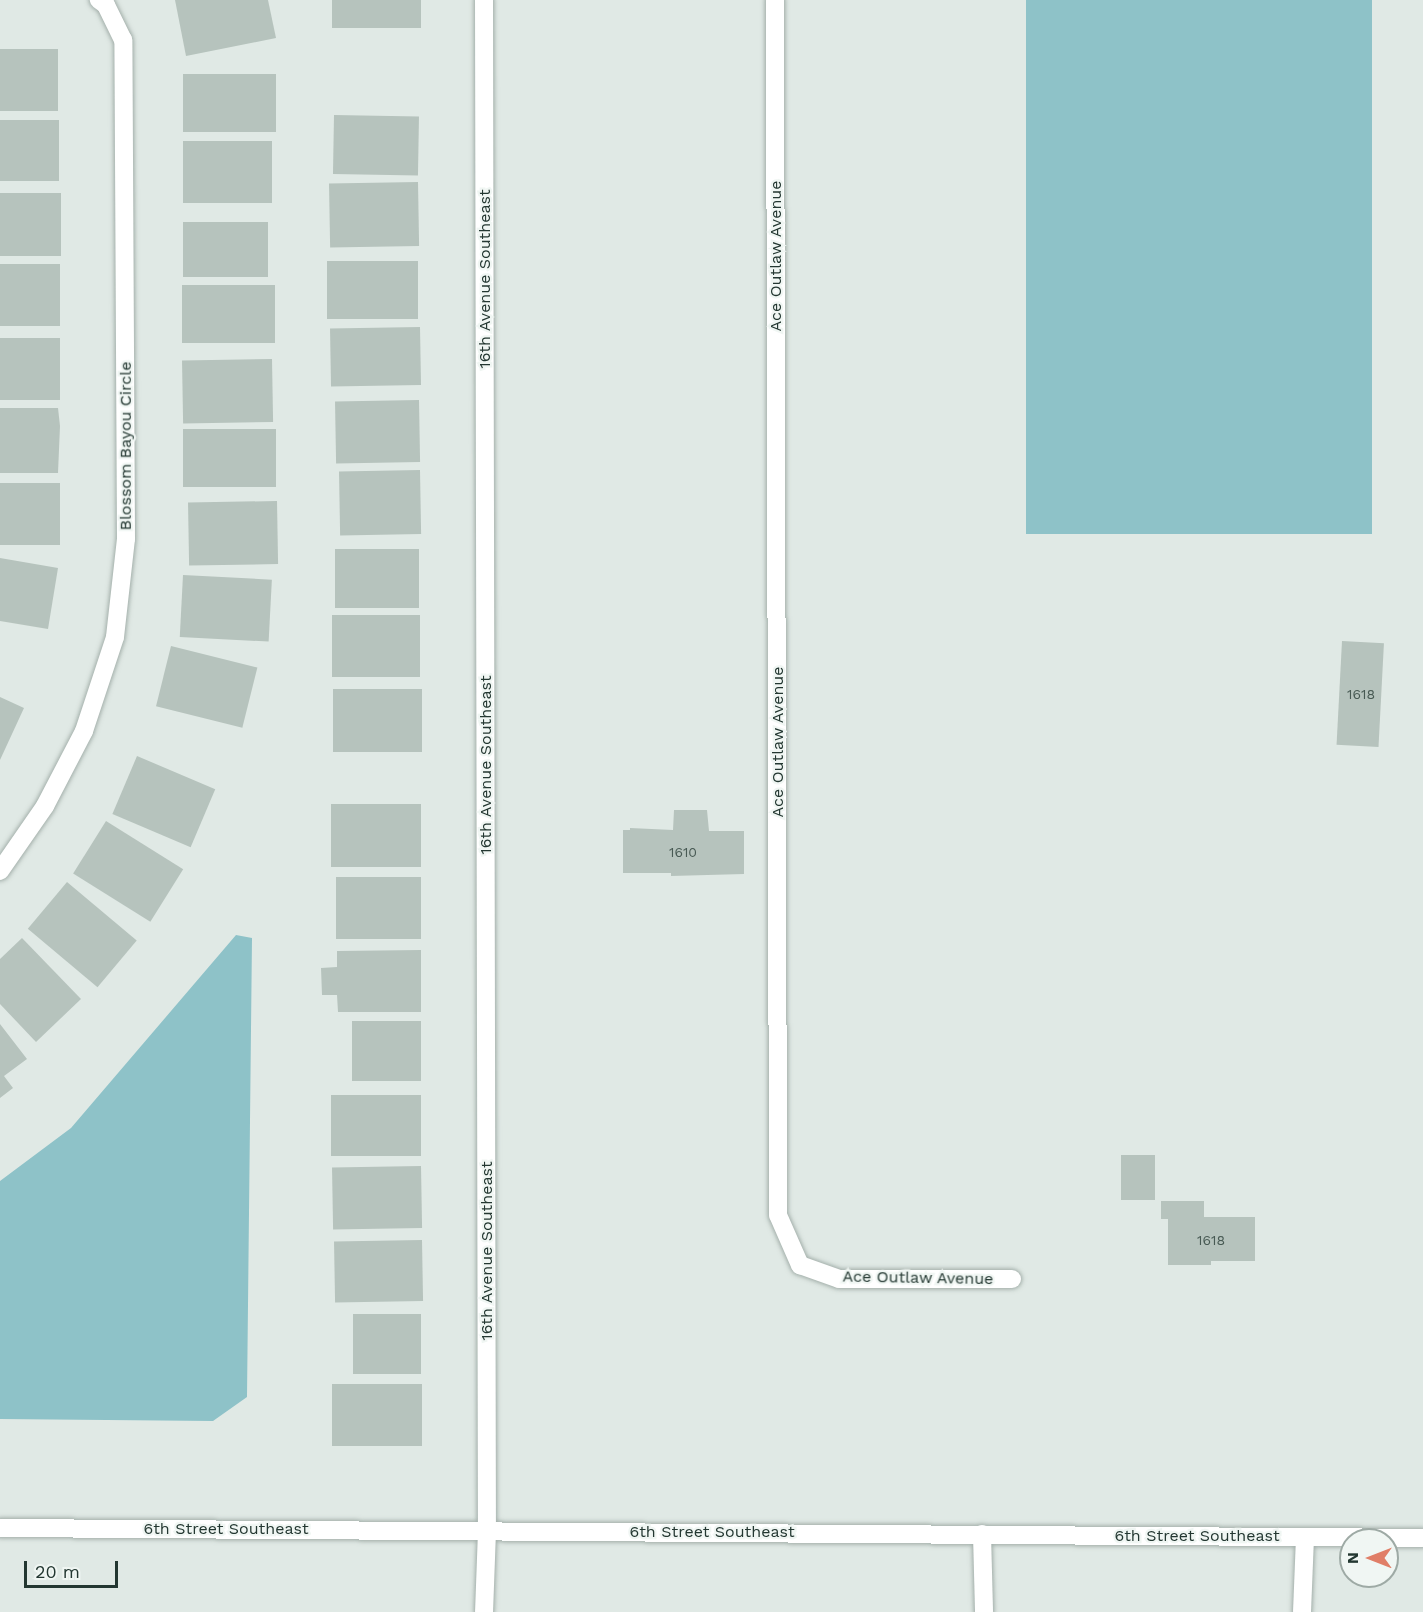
<!DOCTYPE html>
<html>
<head>
<meta charset="utf-8">
<style>
  body { margin:0 }
  #map { position:relative; width:1423px; height:1612px; overflow:hidden; background:#e0e9e5; font-family:"Work Sans",sans-serif }
  div>[style] { position:absolute }
  .water>* { inset:0; background:#8ec2c8; transform-origin:0 0 }
  .building>* { inset:0; background:#b6c3bd; transform-origin:0 0 }
  .roads { filter:drop-shadow(0 0 2px #a4b0ab) drop-shadow(0 0 2px #a4b0ab) }
  .minor>* { height:18px; margin:-9px; padding:0 9px; transform-origin:9px; border-radius:9px; background:#fff }
  span { translate:-50% -50%; white-space:nowrap; text-align:center; line-height:1.15; -webkit-text-stroke:4.5px #f0f6f3; paint-order:stroke }
  .number-label { font-size:14px; color:#485a54 }
  .number-label span { -webkit-text-stroke-width:0 }
  .street-label { font-size:16px; color:#233731 }
  .north { position:absolute; left:1339px; top:1528px; width:60px; height:60px; box-sizing:border-box; background:#f0f6f3; border:2px solid #9eaaa5; border-radius:50%; rotate:270deg; font-size:16px; font-weight:700; line-height:24px; text-align:center; color:#233731 }
  .north::after { content:''; display:block; margin:auto; width:21px; height:27px; background:#e07e67; clip-path:polygon(50% 0,100% 100%,50% 72%,0 100%) }
  .scale { position:absolute; left:24px; top:1561px; width:94px; height:27px; box-sizing:border-box; border:3px solid #233731; border-top:0; padding-left:8px; font-size:18px; line-height:21px; white-space:nowrap; color:#233731; -webkit-text-stroke:4px #f0f6f3; paint-order:stroke }
</style>
</head>
<body>
<div id="map">
  <div class="water">
    <div style="left:1026px;top:0;width:346px;height:534px"></div>
    <div style="clip-path:polygon(236px 935px,252px 938px,247px 1397px,213px 1421px,0 1419px,0 1181px,71px 1128px)"></div>
  </div>
  <div class="building">
    <div style="clip-path:polygon(175px 0,268px 0,276px 38px,186px 56px)"></div>
    <div style="left:332px;top:0;width:89px;height:28px"></div>
    <div style="left:0;top:49px;width:58px;height:62px"></div>
    <div style="left:276px;top:74px;width:58px;height:93px;rotate:90deg"></div>
    <div style="left:334px;top:115px;width:85px;height:59px;rotate:1deg"></div>
    <div style="left:59px;top:120px;width:61px;height:59px;rotate:90deg"></div>
    <div style="left:272px;top:141px;width:62px;height:89px;rotate:90deg"></div>
    <div style="left:418px;top:182px;width:64px;height:89px;rotate:89deg"></div>
    <div style="left:0;top:193px;width:61px;height:63px"></div>
    <div style="left:183px;top:222px;width:85px;height:55px"></div>
    <div style="left:327px;top:261px;width:91px;height:58px"></div>
    <div style="left:0;top:264px;width:60px;height:62px"></div>
    <div style="left:275px;top:285px;width:58px;height:93px;rotate:90deg"></div>
    <div style="left:420px;top:327px;width:58px;height:90px;rotate:89deg"></div>
    <div style="left:0;top:338px;width:60px;height:62px"></div>
    <div style="left:272px;top:359px;width:63px;height:90px;rotate:89deg"></div>
    <div style="left:419px;top:400px;width:62px;height:84px;rotate:89deg"></div>
    <div style="clip-path:polygon(0 408px,58px 408px,60px 426px,58px 473px,0 473px)"></div>
    <div style="left:276px;top:429px;width:58px;height:93px;rotate:90deg"></div>
    <div style="left:420px;top:470px;width:64px;height:81px;rotate:89deg"></div>
    <div style="left:0;top:483px;width:60px;height:62px"></div>
    <div style="left:277px;top:501px;width:63px;height:89px;rotate:89deg"></div>
    <div style="left:335px;top:549px;width:84px;height:59px"></div>
    <div style="clip-path:polygon(0 558px,58px 568px,48px 629px,0 621px)"></div>
    <div style="left:183px;top:575px;width:89px;height:62px;rotate:3deg"></div>
    <div style="left:420px;top:615px;width:62px;height:88px;rotate:90deg"></div>
    <div style="left:1342px;top:641px;width:42px;height:104px;rotate:3deg"></div>
    <div style="left:171px;top:646px;width:89px;height:62px;rotate:14deg"></div>
    <div style="left:333px;top:689px;width:89px;height:63px"></div>
    <div style="clip-path:polygon(0 697px,24px 708px,0 760px)"></div>
    <div style="left:137px;top:756px;width:85px;height:63px;rotate:23deg"></div>
    <div style="left:421px;top:804px;width:63px;height:90px;rotate:90deg"></div>
    <div style="clip-path:polygon(674px 810px,707px 810px,709px 831px,744px 831px,744px 874px,671px 876px,671px 873px,623px 873px,623px 830px,630px 830px,630px 828px,673px 830px)"></div>
    <div style="left:106px;top:821px;width:91px;height:62px;rotate:32deg"></div>
    <div style="left:336px;top:877px;width:85px;height:62px"></div>
    <div style="left:67px;top:882px;width:91px;height:61px;rotate:40deg"></div>
    <div style="clip-path:polygon(22px 938px,81px 999px,36px 1042px,0 1004px,0 959px)"></div>
    <div style="clip-path:polygon(421px 950px,421px 1012px,338px 1012px,337px 995px,322px 995px,321px 968px,337px 967px,337px 951px)"></div>
    <div style="left:421px;top:1021px;width:60px;height:69px;rotate:90deg"></div>
    <div style="clip-path:polygon(0 1024px,27px 1059px,4px 1076px,13px 1088px,0 1098px)"></div>
    <div style="left:421px;top:1095px;width:61px;height:90px;rotate:90deg"></div>
    <div style="left:1121px;top:1155px;width:34px;height:45px"></div>
    <div style="left:421px;top:1166px;width:62px;height:89px;rotate:89deg"></div>
    <div style="clip-path:polygon(1161px 1201px,1204px 1201px,1204px 1217px,1255px 1217px,1255px 1261px,1211px 1261px,1211px 1265px,1168px 1265px,1168px 1219px,1161px 1219px)"></div>
    <div style="left:422px;top:1240px;width:61px;height:88px;rotate:89deg"></div>
    <div style="left:353px;top:1314px;width:68px;height:60px"></div>
    <div style="left:422px;top:1384px;width:62px;height:90px;rotate:90deg"></div>
  </div>
  <div class="roads">
    <div class="minor">
      <div style="left:484px;top:0;width:1531px;rotate:89.89deg"></div>
      <div style="left:487px;top:1531px;width:81px;rotate:92.1deg"></div>
      <div style="left:775px;top:0;width:1215px;rotate:89.86deg"></div>
      <div style="left:778px;top:1215px;width:55px;rotate:66.3deg"></div>
      <div style="left:800px;top:1265px;width:41px;rotate:19.7deg"></div>
      <div style="left:839px;top:1279px;width:173px"></div>
      <div style="left:0;top:871px;width:79px;rotate:-55.3deg"></div>
      <div style="left:45px;top:806px;width:85px;rotate:-62.5deg"></div>
      <div style="left:84px;top:731px;width:99px;rotate:-71.7deg"></div>
      <div style="left:115px;top:637px;width:99px;rotate:-83.6deg"></div>
      <div style="left:126px;top:539px;width:499px;rotate:-90.3deg"></div>
      <div style="left:123px;top:40px;width:39px;rotate:-116deg"></div>
      <div style="left:106px;top:5px;width:9px;rotate:-144deg"></div>
      <div style="left:0;top:1528px;width:1423px;rotate:0.4deg"></div>
      <div style="left:982px;top:1534px;width:78px;rotate:88.5deg"></div>
      <div style="left:1302px;top:1612px;width:75px;rotate:-87.7deg"></div>
    </div>
  </div>
  <div class="number-label">
    <span style="left:1361px;top:694px">1618</span>
    <span style="left:683px;top:852px">1610</span>
    <span style="left:1211px;top:1240px">1618</span>
  </div>
  <div class="street-label">
    <span style="left:776px;top:256px;rotate:-90deg">Ace Outlaw Avenue</span>
    <span style="left:485px;top:279px;rotate:-90deg">16th Avenue Southeast</span>
    <span style="left:126px;top:446px;rotate:-90deg">Blossom Bayou Circle</span>
    <span style="left:778px;top:742px;rotate:-90deg">Ace Outlaw Avenue</span>
    <span style="left:486px;top:765px;rotate:-90deg">16th Avenue Southeast</span>
    <span style="left:487px;top:1251px;rotate:-90deg">16th Avenue Southeast</span>
    <span style="left:918px;top:1278px;rotate:1deg">Ace Outlaw Avenue</span>
    <span style="left:226px;top:1529px">6th Street Southeast</span>
    <span style="left:712px;top:1532px">6th Street Southeast</span>
    <span style="left:1197px;top:1536px">6th Street Southeast</span>
  </div>
  <div class="north">N</div>
  <div class="scale">20 m</div>
</div>
</body>
</html>
